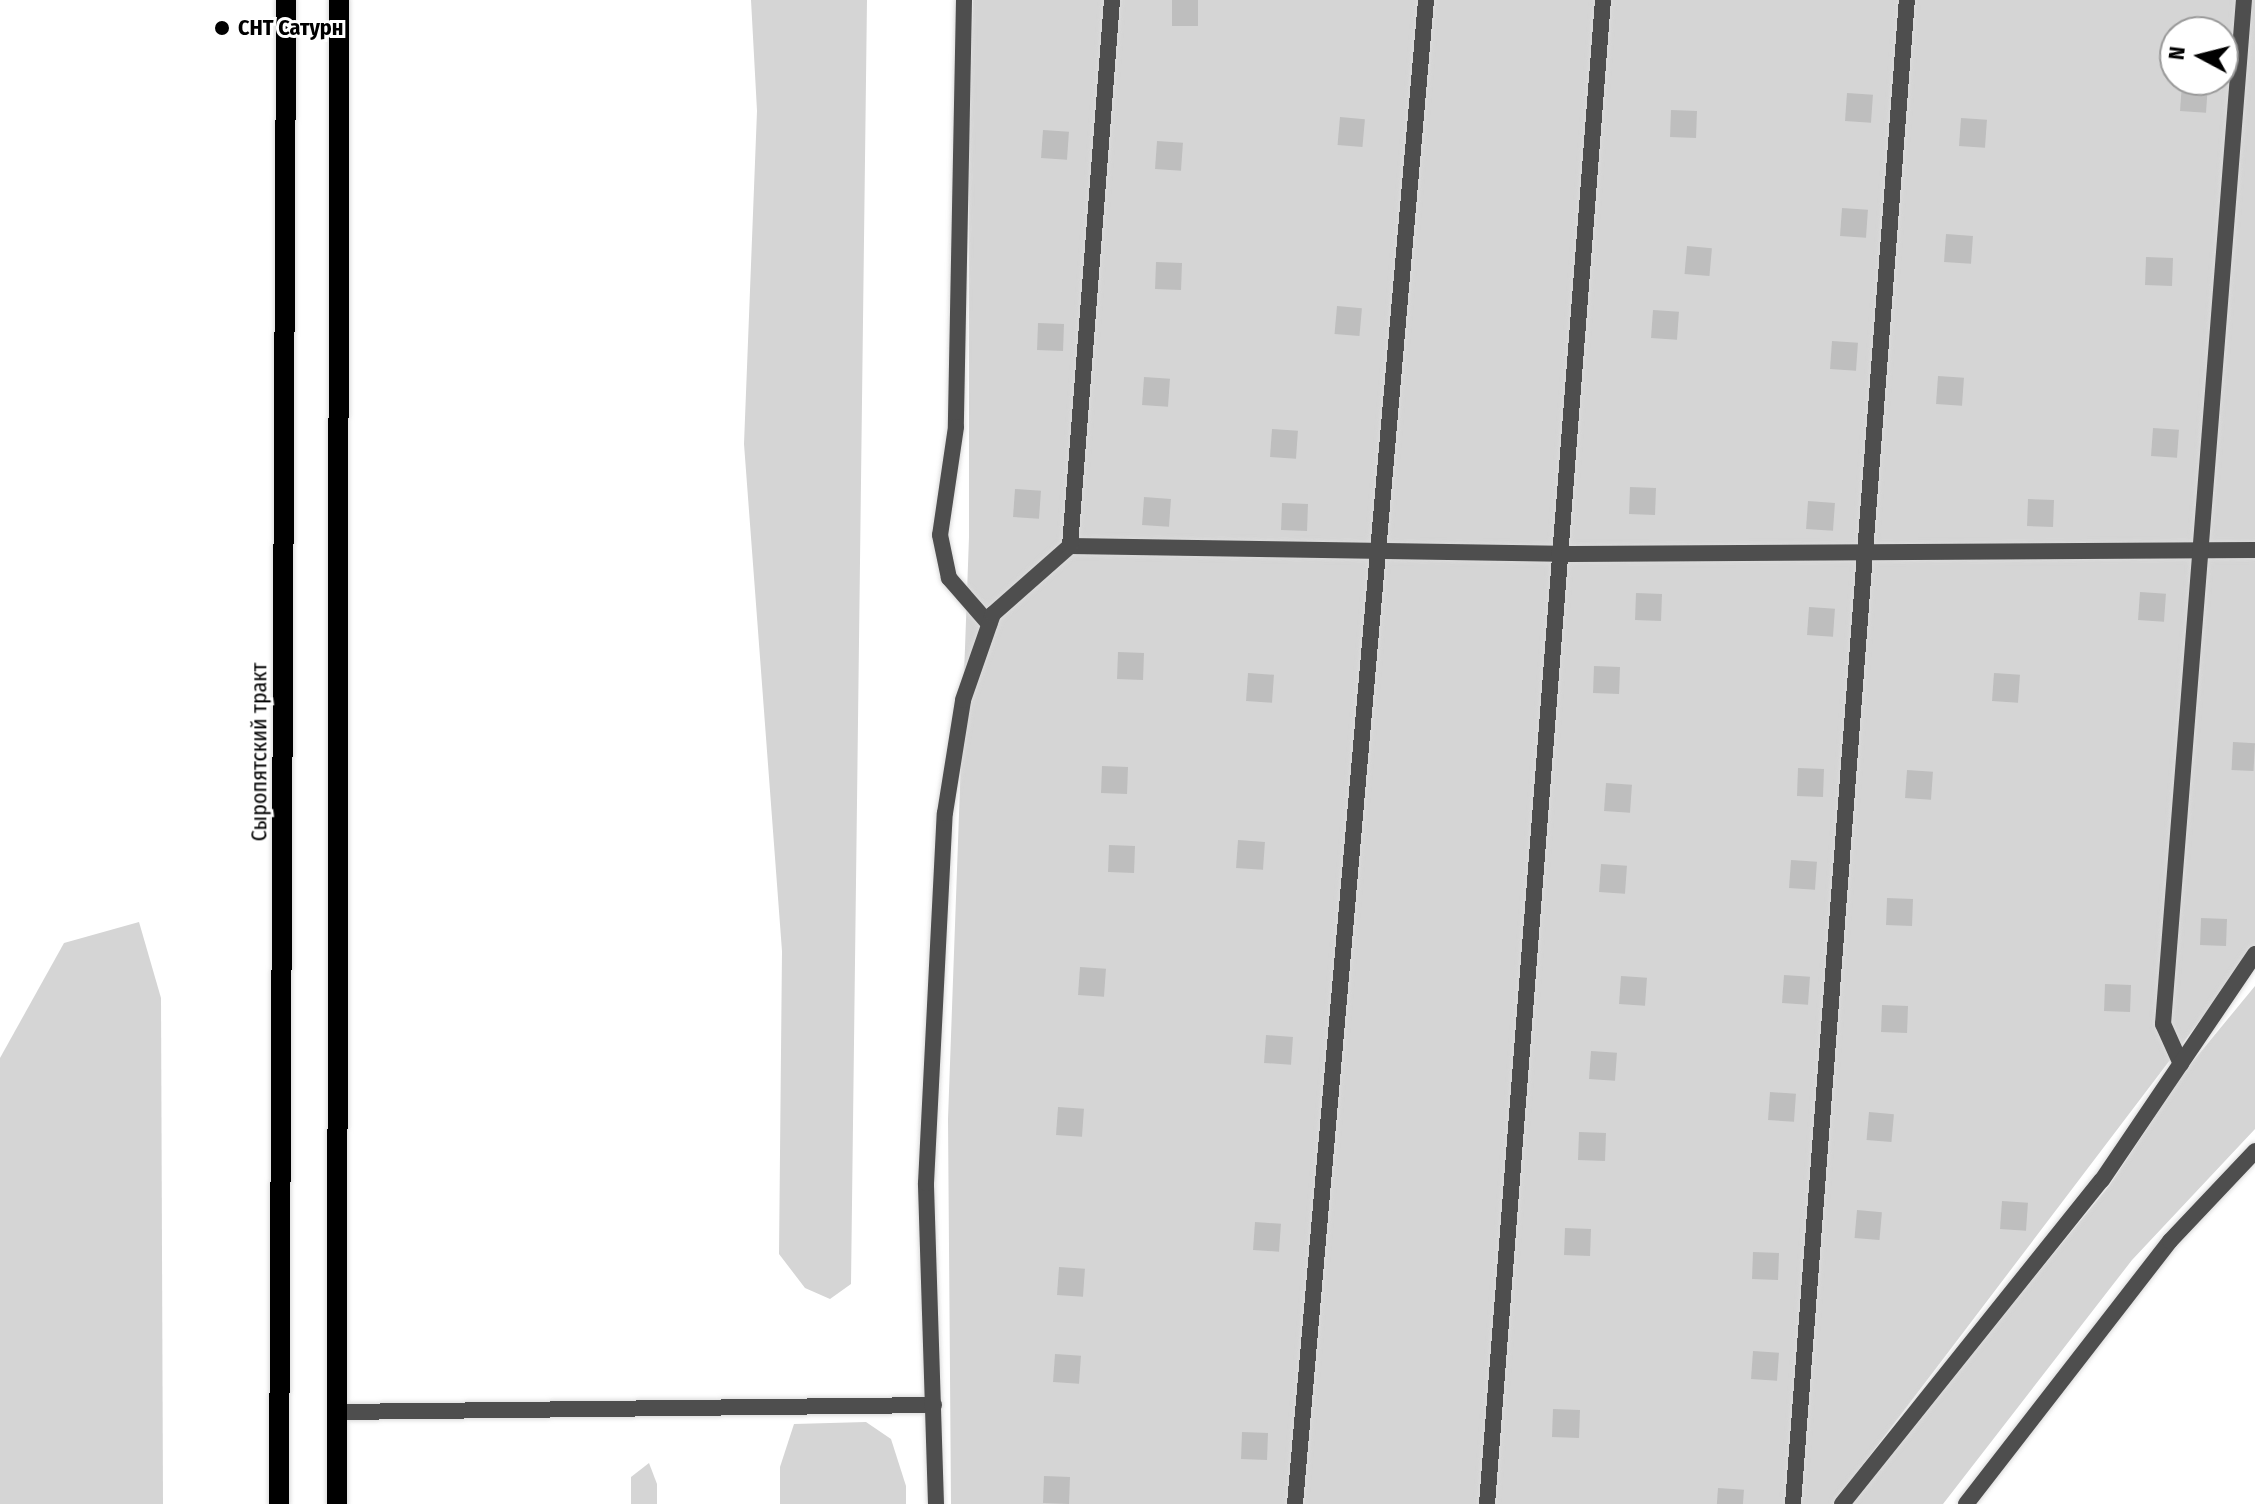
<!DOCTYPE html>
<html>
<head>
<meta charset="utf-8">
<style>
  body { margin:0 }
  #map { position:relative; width:2255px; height:1504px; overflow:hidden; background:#fff; font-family:"Fira Sans Condensed",sans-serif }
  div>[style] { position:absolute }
  .green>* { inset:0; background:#d5d5d5 }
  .building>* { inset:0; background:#bebebe; transform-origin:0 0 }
  .roads { filter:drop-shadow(0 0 2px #dbdbdb) drop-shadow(0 0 2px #dbdbdb) }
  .lane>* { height:16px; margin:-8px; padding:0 8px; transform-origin:8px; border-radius:8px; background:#4e4e4e }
  .street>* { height:16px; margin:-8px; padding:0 8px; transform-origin:8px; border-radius:8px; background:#4e4e4e }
  .primary>* { height:20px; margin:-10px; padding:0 10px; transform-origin:10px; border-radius:10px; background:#000 }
  .dots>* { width:22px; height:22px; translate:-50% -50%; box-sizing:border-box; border:4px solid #fff; border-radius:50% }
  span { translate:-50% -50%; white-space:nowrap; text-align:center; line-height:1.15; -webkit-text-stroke:6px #fff; paint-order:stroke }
  .poi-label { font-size:22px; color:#000; font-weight:700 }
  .left { translate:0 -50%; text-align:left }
  .street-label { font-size:22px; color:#000 }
  .north { position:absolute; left:2159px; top:16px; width:80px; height:80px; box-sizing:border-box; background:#fff; border:2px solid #999; border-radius:50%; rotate:277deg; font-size:22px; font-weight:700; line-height:32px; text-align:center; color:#000 }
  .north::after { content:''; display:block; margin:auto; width:28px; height:36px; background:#000; clip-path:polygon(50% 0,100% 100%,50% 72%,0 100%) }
</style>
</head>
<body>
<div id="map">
  <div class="green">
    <div style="clip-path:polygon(751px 0,867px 0,851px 1284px,830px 1299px,805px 1288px,779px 1254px,782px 951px,744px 444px,757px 111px)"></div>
    <div style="clip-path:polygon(evenodd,973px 0,2255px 0,2255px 948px,1833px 1504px,951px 1504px,948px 1119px,969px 537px,969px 125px,973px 0,2175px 32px,2223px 32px,2223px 80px,2175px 80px,2175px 32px)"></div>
    <div style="clip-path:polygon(139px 922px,161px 998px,163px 1504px,0 1504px,0 1058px,64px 943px)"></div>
    <div style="clip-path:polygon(2255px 986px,2255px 1129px,2132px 1260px,1943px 1504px,1848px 1504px,2109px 1186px,2185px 1071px)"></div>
    <div style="clip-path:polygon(866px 1422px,891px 1439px,906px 1486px,906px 1504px,780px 1504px,780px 1467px,794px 1424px)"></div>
    <div style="clip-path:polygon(649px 1463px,657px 1484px,657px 1504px,631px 1504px,631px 1477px)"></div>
  </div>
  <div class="building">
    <div style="left:1172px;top:0;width:26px;height:26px"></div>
    <div style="clip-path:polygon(2186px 25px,2212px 27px,2212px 32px,2186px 32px)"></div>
    <div style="left:2182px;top:83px;width:26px;height:28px;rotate:4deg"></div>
    <div style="left:1847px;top:93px;width:26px;height:28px;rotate:4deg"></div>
    <div style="left:1671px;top:110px;width:26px;height:27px;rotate:2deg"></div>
    <div style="left:1340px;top:117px;width:25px;height:28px;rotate:5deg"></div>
    <div style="left:1961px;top:118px;width:26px;height:28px;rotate:4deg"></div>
    <div style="left:1043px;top:130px;width:26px;height:28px;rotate:4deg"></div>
    <div style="left:1157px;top:141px;width:26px;height:28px;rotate:4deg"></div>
    <div style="left:1842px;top:208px;width:26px;height:28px;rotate:4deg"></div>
    <div style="left:1946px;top:234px;width:27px;height:28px;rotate:4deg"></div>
    <div style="left:1687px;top:246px;width:25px;height:28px;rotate:5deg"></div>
    <div style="left:2146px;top:257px;width:27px;height:28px;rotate:2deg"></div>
    <div style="left:1156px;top:262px;width:26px;height:27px;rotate:2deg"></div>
    <div style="left:1337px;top:306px;width:25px;height:28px;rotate:5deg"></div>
    <div style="left:1653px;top:310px;width:26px;height:28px;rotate:4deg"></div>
    <div style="left:1038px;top:323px;width:26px;height:27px;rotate:2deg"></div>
    <div style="left:1832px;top:341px;width:26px;height:28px;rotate:4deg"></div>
    <div style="left:1938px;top:376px;width:26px;height:28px;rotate:4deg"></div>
    <div style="left:1144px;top:377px;width:26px;height:28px;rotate:4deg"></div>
    <div style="left:2153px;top:428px;width:26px;height:28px;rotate:4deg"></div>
    <div style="left:1272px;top:429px;width:26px;height:28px;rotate:4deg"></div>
    <div style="left:1630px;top:487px;width:26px;height:27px;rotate:2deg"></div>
    <div style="left:1015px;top:489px;width:26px;height:28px;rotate:4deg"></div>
    <div style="left:1144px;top:497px;width:27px;height:28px;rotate:4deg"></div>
    <div style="left:2028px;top:499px;width:26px;height:27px;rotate:2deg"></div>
    <div style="left:1808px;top:501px;width:27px;height:28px;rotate:4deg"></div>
    <div style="left:1282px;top:503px;width:26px;height:27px;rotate:2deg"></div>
    <div style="left:2140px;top:592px;width:26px;height:28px;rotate:4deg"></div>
    <div style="left:1636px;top:593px;width:26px;height:27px;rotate:2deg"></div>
    <div style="left:1809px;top:607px;width:26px;height:28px;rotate:4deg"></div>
    <div style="left:1118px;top:652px;width:26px;height:27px;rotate:2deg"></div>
    <div style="left:1594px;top:666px;width:26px;height:27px;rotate:2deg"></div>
    <div style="left:1248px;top:673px;width:26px;height:28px;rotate:4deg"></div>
    <div style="left:1994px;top:673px;width:26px;height:28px;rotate:4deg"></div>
    <div style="left:2233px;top:742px;width:22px;height:28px;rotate:3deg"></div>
    <div style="left:1102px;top:766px;width:26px;height:27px;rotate:2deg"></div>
    <div style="left:1798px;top:768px;width:26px;height:28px;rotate:2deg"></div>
    <div style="left:1907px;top:770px;width:26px;height:28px;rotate:4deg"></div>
    <div style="left:1606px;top:783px;width:26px;height:28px;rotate:4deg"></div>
    <div style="left:1238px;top:840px;width:27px;height:28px;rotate:4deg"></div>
    <div style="left:1109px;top:845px;width:26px;height:27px;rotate:2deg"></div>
    <div style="left:1791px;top:860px;width:26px;height:28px;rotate:4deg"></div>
    <div style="left:1601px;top:864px;width:26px;height:28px;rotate:4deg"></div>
    <div style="left:1887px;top:898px;width:26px;height:27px;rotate:2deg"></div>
    <div style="left:2201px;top:918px;width:26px;height:27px;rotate:2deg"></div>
    <div style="left:1080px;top:967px;width:26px;height:28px;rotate:4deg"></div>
    <div style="left:1784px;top:975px;width:26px;height:28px;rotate:4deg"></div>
    <div style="left:1621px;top:976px;width:26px;height:28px;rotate:4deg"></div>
    <div style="left:2105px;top:984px;width:26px;height:27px;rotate:2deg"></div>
    <div style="left:1882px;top:1005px;width:26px;height:27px;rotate:2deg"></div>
    <div style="left:1266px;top:1035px;width:27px;height:28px;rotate:4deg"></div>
    <div style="left:1591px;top:1051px;width:26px;height:28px;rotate:4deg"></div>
    <div style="left:1770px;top:1092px;width:26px;height:28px;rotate:4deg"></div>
    <div style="left:1058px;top:1107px;width:26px;height:28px;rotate:4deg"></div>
    <div style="left:1869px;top:1112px;width:25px;height:28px;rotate:5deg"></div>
    <div style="left:1579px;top:1132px;width:27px;height:28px;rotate:2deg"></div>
    <div style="left:2002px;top:1201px;width:26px;height:28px;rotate:4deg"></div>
    <div style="left:1857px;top:1210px;width:25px;height:28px;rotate:5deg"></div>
    <div style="left:1255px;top:1222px;width:26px;height:28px;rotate:4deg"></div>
    <div style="left:1565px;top:1228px;width:26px;height:27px;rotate:2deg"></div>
    <div style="left:1753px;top:1252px;width:26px;height:27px;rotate:2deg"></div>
    <div style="left:1059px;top:1267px;width:26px;height:28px;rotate:4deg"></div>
    <div style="left:1753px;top:1351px;width:26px;height:28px;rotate:4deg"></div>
    <div style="left:1055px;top:1354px;width:26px;height:28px;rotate:4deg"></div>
    <div style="left:1553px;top:1409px;width:27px;height:28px;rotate:2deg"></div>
    <div style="left:1242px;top:1432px;width:26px;height:27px;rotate:2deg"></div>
    <div style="left:1044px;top:1476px;width:26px;height:27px;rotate:2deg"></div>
    <div style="left:1718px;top:1488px;width:26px;height:16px;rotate:4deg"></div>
  </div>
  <div class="roads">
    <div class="lane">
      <div style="left:964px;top:0;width:427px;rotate:91.1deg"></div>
      <div style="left:956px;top:427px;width:109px;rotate:98.4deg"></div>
      <div style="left:940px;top:535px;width:44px;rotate:78.2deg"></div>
      <div style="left:949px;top:578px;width:61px;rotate:49deg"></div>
      <div style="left:1070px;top:546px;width:489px;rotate:0.9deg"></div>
      <div style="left:1559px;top:554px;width:696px;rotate:-0.33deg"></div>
      <div style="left:2181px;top:1064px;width:44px;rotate:-114.2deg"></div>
      <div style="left:2163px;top:1024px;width:1027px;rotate:-85.48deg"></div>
      <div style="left:337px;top:1412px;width:597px;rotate:-0.67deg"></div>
      <div style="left:936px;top:1504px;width:321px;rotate:-91.8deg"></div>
      <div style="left:926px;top:1183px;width:370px;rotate:-87.1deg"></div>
      <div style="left:945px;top:813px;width:114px;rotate:-80.9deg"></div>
      <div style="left:963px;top:700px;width:91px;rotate:-70.8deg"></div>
      <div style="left:993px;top:614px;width:103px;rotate:-41.4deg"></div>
      <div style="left:1070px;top:546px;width:548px;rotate:-85.6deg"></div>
      <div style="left:1295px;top:1504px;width:1510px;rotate:-85.02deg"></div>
      <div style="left:1487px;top:1504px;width:1508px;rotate:-85.59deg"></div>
      <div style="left:1793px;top:1504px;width:1508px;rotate:-85.67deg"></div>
      <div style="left:1842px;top:1504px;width:415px;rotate:-51.3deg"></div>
      <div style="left:2102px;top:1180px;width:273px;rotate:-55.9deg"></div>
    </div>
    <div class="street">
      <div style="left:1966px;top:1504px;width:333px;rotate:-52.2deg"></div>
      <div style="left:2170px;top:1241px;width:124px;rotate:-46.6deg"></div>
    </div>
    <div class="primary">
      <div style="left:279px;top:1504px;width:1504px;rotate:-89.73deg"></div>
      <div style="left:337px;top:1504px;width:1504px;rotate:-89.92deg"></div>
    </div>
  </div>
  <div class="dots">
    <div style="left:222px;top:28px;background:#000"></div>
  </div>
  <div class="poi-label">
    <span class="left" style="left:238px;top:28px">СНТ Сатурн</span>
  </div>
  <div class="street-label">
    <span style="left:259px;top:752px;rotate:-90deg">Сыропятский тракт</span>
  </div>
  <div class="north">N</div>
</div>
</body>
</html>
